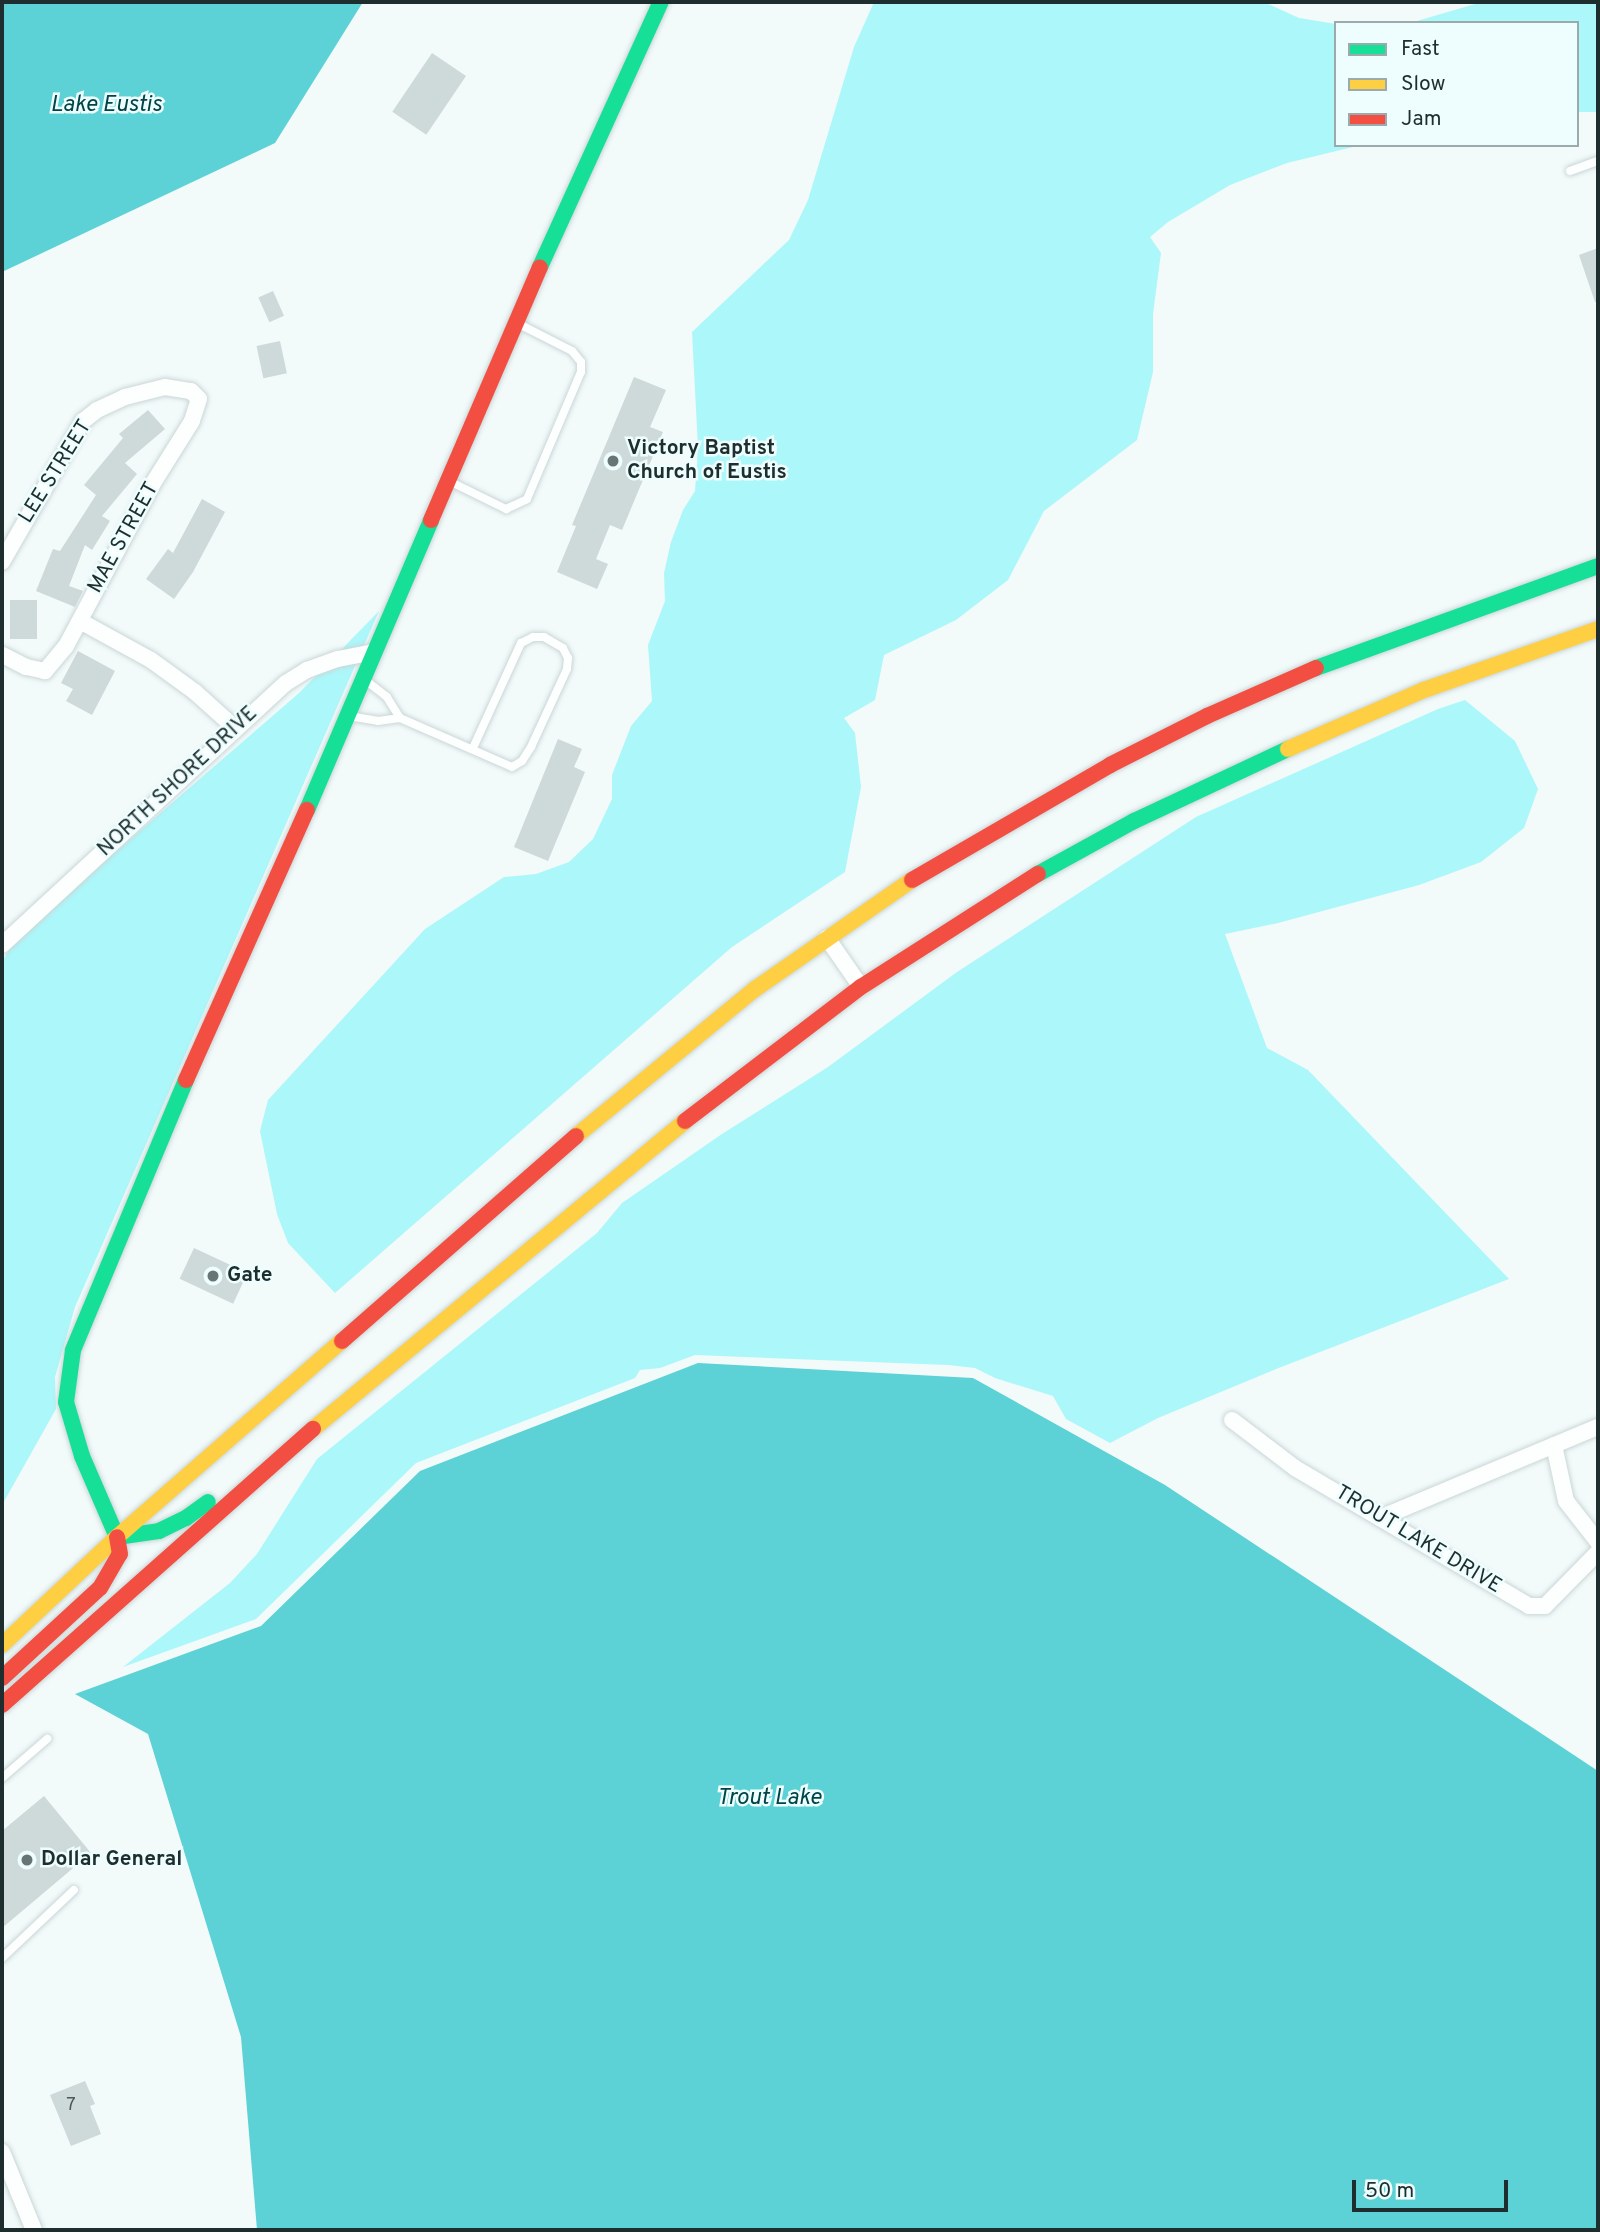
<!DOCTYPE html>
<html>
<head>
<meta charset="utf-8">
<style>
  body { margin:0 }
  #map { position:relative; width:1600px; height:2232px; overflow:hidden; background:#f2fafa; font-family:Overpass,sans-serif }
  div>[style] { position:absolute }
  .green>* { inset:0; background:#acf7fa }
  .water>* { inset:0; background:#5cd2d6 }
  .building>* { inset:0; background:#ced9d9; transform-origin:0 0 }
  .roads { filter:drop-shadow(0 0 2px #cbd6d6) drop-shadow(0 0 2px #cbd6d6) }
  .lane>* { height:8px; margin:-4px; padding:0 4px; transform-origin:4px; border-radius:4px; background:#fdfefe }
  .street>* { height:16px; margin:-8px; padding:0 8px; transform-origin:8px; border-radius:8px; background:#fdfefe }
  .fast>* { height:16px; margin:-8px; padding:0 8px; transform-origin:8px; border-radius:8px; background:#16e098 }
  .slow>* { height:16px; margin:-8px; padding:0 8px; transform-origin:8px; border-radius:8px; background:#ffcf43 }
  .jam>* { height:16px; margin:-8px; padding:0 8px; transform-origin:8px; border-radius:8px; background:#f24e42 }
  .dots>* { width:19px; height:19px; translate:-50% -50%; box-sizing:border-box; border:4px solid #eefdfe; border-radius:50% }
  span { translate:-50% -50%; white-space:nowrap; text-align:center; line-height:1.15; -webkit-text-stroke:5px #eefdfe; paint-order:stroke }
  .number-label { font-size:18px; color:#4a5859 }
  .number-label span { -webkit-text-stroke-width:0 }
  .poi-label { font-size:21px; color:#1e2d2e; font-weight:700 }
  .left { translate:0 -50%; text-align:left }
  .street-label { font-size:21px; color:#1e2d2e }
  .water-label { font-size:23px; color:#004447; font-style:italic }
  .frame { position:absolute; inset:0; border:4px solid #1e2d2e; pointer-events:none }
  .legend { position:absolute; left:1334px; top:21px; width:245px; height:126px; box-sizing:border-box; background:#eefdfe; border:2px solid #9baaab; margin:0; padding:9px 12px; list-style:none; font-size:21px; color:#1e2d2e }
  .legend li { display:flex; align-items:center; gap:14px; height:35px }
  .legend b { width:35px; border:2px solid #9baaab }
  .scale { position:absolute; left:1352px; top:2180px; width:156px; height:32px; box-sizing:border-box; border:4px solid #1e2d2e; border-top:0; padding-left:9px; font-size:21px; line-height:24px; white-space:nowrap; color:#1e2d2e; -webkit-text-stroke:5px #eefdfe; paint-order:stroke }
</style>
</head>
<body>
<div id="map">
  <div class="green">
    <div style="clip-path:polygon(874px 2px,1264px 2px,1299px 18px,1336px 24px,1336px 145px,1361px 145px,1287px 163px,1230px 185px,1168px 222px,1150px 237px,1161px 253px,1153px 314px,1153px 372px,1137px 440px,1044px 511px,1008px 580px,956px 620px,884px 655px,875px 700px,844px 718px,855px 733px,861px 787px,845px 872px,732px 947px,335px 1293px,288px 1243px,277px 1214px,260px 1131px,268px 1100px,425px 929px,504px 877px,536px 874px,569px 862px,593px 839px,612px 799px,612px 775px,631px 726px,652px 701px,648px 645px,665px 601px,664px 573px,671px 542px,683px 510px,695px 491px,698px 448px,692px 332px,789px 240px,808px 200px,854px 47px)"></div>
    <div style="clip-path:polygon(1482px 2px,1598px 2px,1598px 112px,1577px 112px,1577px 23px,1410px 23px)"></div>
    <div style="clip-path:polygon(379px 611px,75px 1307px,55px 1377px,56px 1409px,2px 1505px,2px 962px,15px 939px,299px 693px)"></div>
    <div style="clip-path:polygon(1465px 700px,1515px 741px,1538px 789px,1524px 828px,1481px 862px,1419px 885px,1278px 923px,1225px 934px,1267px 1048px,1308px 1070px,1509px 1279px,1276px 1369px,1158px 1418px,1110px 1443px,1066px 1419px,1053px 1396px,995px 1378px,975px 1368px,948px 1365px,695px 1355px,660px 1368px,640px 1370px,635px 1378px,416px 1463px,256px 1619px,123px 1667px,230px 1583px,257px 1554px,317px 1459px,597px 1233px,622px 1203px,722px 1134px,828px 1067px,957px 972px,1196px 817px,1438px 709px)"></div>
  </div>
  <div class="water">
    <div style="clip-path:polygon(2px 2px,363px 2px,275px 143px,2px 272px)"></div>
    <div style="clip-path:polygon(698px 1363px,973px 1378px,1165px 1485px,1598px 1771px,1598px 2230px,257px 2230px,241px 2037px,148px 1734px,75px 1694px,261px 1626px,420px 1471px)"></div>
  </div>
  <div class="building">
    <div style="left:432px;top:53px;width:41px;height:71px;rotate:34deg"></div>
    <div style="clip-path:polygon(1598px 248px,1598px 302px,1595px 302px,1579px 255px)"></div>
    <div style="left:273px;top:291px;width:27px;height:16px;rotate:66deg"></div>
    <div style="left:280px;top:341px;width:33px;height:24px;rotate:78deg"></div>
    <div style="clip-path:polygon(634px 377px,666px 390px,650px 427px,663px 432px,622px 530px,610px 525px,596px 559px,608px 564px,597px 589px,557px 572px,576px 526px,572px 525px)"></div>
    <div style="clip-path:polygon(148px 410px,165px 429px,125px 463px,137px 474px,102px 516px,110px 521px,92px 550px,85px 545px,69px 586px,83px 591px,75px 607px,36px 591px,53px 549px,60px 551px,96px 495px,84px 485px,123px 438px,119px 434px)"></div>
    <div style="clip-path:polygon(202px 499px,225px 512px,193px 572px,174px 599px,146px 579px,168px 549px,173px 553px)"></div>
    <div style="left:10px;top:600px;width:27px;height:39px"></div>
    <div style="clip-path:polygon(78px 651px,115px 671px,92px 715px,66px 701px,73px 689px,61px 683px)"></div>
    <div style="clip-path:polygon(558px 739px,582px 749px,574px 767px,585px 772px,548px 861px,514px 847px)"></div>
    <div style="left:194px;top:1248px;width:59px;height:34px;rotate:25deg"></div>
    <div style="clip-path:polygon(44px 1796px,91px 1853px,2px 1928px,2px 1831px)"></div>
    <div style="clip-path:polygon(85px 2081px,95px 2104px,90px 2106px,101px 2134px,71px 2146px,50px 2095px)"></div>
  </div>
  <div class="roads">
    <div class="lane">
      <div style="left:1570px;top:171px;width:30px;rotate:-20deg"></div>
      <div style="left:449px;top:481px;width:64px;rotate:26.2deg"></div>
      <div style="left:506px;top:509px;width:23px;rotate:-25deg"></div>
      <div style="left:527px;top:499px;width:138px;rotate:-67deg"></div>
      <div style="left:581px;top:372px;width:10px;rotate:-90deg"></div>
      <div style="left:581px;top:362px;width:14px;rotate:-129deg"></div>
      <div style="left:572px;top:351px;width:62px;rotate:-153deg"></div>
      <div style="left:348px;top:716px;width:30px;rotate:9deg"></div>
      <div style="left:378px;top:721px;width:22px;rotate:-8deg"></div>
      <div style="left:400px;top:718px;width:25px;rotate:-122deg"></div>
      <div style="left:387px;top:697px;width:29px;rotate:-142deg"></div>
      <div style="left:400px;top:718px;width:122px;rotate:23.6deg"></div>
      <div style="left:512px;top:767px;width:12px;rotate:-31deg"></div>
      <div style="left:522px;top:761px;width:17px;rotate:-57deg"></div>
      <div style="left:531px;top:747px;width:86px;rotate:-65.2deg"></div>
      <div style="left:567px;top:669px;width:11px;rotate:-85deg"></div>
      <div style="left:568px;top:658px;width:11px;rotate:-117deg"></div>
      <div style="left:563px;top:648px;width:22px;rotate:-150deg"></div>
      <div style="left:544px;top:637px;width:11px;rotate:180deg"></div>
      <div style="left:533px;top:637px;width:13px;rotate:153deg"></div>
      <div style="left:521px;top:643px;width:115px;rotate:114.6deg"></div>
      <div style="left:2px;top:1778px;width:60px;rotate:-40.9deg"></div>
      <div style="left:2px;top:1958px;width:99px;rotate:-43.4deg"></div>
    </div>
    <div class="street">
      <div style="left:2px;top:562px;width:163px;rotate:-60.1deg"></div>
      <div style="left:83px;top:421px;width:18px;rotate:-38deg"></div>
      <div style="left:97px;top:410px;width:31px;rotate:-25deg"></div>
      <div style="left:125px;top:397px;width:41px;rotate:-14deg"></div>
      <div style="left:165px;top:387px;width:26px;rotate:9deg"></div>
      <div style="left:191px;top:391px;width:11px;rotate:45deg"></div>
      <div style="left:199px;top:399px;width:23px;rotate:108deg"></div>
      <div style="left:192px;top:421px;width:75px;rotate:122deg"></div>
      <div style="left:152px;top:485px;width:183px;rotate:118.1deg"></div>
      <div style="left:66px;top:646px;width:33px;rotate:130deg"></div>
      <div style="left:45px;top:671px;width:19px;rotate:-168deg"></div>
      <div style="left:26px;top:667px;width:27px;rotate:-153deg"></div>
      <div style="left:80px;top:621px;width:81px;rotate:28.8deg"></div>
      <div style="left:151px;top:660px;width:54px;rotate:36deg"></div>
      <div style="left:195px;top:692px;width:54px;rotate:42deg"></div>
      <div style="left:827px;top:938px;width:60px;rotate:55.2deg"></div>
      <div style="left:2px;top:945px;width:386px;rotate:-42.7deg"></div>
      <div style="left:286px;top:683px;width:25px;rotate:-32deg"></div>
      <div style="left:307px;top:670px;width:33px;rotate:-20deg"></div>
      <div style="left:338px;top:659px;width:36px;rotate:-11deg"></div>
      <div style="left:1232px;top:1420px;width:79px;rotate:37.3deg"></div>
      <div style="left:1295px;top:1468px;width:272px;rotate:30.5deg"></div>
      <div style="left:1529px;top:1606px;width:16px"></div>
      <div style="left:1545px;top:1606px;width:76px;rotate:-45.5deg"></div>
      <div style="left:1554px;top:1445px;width:57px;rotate:77.9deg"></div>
      <div style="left:1566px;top:1501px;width:52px;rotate:52deg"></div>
      <div style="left:1380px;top:1518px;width:236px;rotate:-22.7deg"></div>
      <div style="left:2px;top:2152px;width:84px;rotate:67.7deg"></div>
    </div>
    <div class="fast">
      <div style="left:540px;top:267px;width:291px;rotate:-65.5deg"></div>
      <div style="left:1316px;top:668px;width:300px;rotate:-19.9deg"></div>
      <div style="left:307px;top:810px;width:315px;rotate:-66.8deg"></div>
      <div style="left:1038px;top:874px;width:110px;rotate:-28.9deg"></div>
      <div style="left:1134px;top:821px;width:170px;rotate:-25.1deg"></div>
      <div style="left:117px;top:1537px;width:88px;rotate:-113.4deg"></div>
      <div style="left:82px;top:1456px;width:56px;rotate:-106.5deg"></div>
      <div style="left:66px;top:1402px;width:52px;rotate:-82.3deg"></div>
      <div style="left:73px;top:1350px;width:293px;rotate:-67.3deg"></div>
      <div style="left:117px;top:1537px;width:42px;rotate:-8.1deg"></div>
      <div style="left:159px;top:1531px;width:30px;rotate:-26deg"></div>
      <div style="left:186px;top:1518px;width:27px;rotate:-36deg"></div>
    </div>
    <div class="slow">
      <div style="left:1288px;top:749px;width:148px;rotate:-23.5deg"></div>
      <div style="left:1424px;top:690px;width:184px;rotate:-19.3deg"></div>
      <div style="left:576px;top:1136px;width:232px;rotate:-39.4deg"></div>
      <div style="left:755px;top:989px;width:191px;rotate:-34.8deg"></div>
      <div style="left:313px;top:1429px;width:483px;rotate:-39.6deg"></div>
      <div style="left:2px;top:1645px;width:158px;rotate:-43.2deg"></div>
      <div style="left:117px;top:1537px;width:298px;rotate:-41.1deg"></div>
    </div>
    <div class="jam">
      <div style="left:431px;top:520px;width:275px;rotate:-66.7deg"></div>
      <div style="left:912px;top:880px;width:229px;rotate:-30.1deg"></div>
      <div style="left:1110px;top:765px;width:109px;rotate:-26.8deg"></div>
      <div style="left:1207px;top:716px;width:119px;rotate:-23.8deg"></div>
      <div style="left:186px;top:1080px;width:296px;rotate:-65.9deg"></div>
      <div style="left:685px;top:1121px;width:221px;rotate:-37.3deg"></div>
      <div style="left:861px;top:987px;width:210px;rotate:-32.6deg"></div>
      <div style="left:342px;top:1341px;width:311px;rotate:-41.2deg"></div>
      <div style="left:2px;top:1678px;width:133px;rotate:-42.6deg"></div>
      <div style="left:100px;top:1588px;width:39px;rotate:-60deg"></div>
      <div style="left:120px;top:1554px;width:17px;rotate:-100deg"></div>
      <div style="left:2px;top:1705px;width:416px;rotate:-41.6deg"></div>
    </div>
  </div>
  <div class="dots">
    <div style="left:613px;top:461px;background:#687575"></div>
    <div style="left:213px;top:1276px;background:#687575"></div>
    <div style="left:27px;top:1860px;background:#687575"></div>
  </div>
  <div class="number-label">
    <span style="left:71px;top:2106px">7</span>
  </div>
  <div class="poi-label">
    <span class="left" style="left:627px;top:461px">Victory Baptist<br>Church of Eustis</span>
    <span class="left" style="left:227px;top:1276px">Gate</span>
    <span class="left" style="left:41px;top:1860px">Dollar General</span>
  </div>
  <div class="street-label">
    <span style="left:56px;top:472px;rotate:-58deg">LEE STREET</span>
    <span style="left:124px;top:538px;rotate:-61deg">MAE STREET</span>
    <span style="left:178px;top:782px;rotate:-43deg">NORTH SHORE DRIVE</span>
    <span style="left:1418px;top:1540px;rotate:31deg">TROUT LAKE DRIVE</span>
  </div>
  <div class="water-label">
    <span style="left:106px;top:106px">Lake Eustis</span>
    <span style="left:769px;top:1799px">Trout Lake</span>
  </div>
  <div class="frame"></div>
  <ul class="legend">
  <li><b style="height:9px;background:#16e098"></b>Fast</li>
  <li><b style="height:9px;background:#ffcf43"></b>Slow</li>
  <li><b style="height:9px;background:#f24e42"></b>Jam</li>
  </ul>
  <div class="scale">50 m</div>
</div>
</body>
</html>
